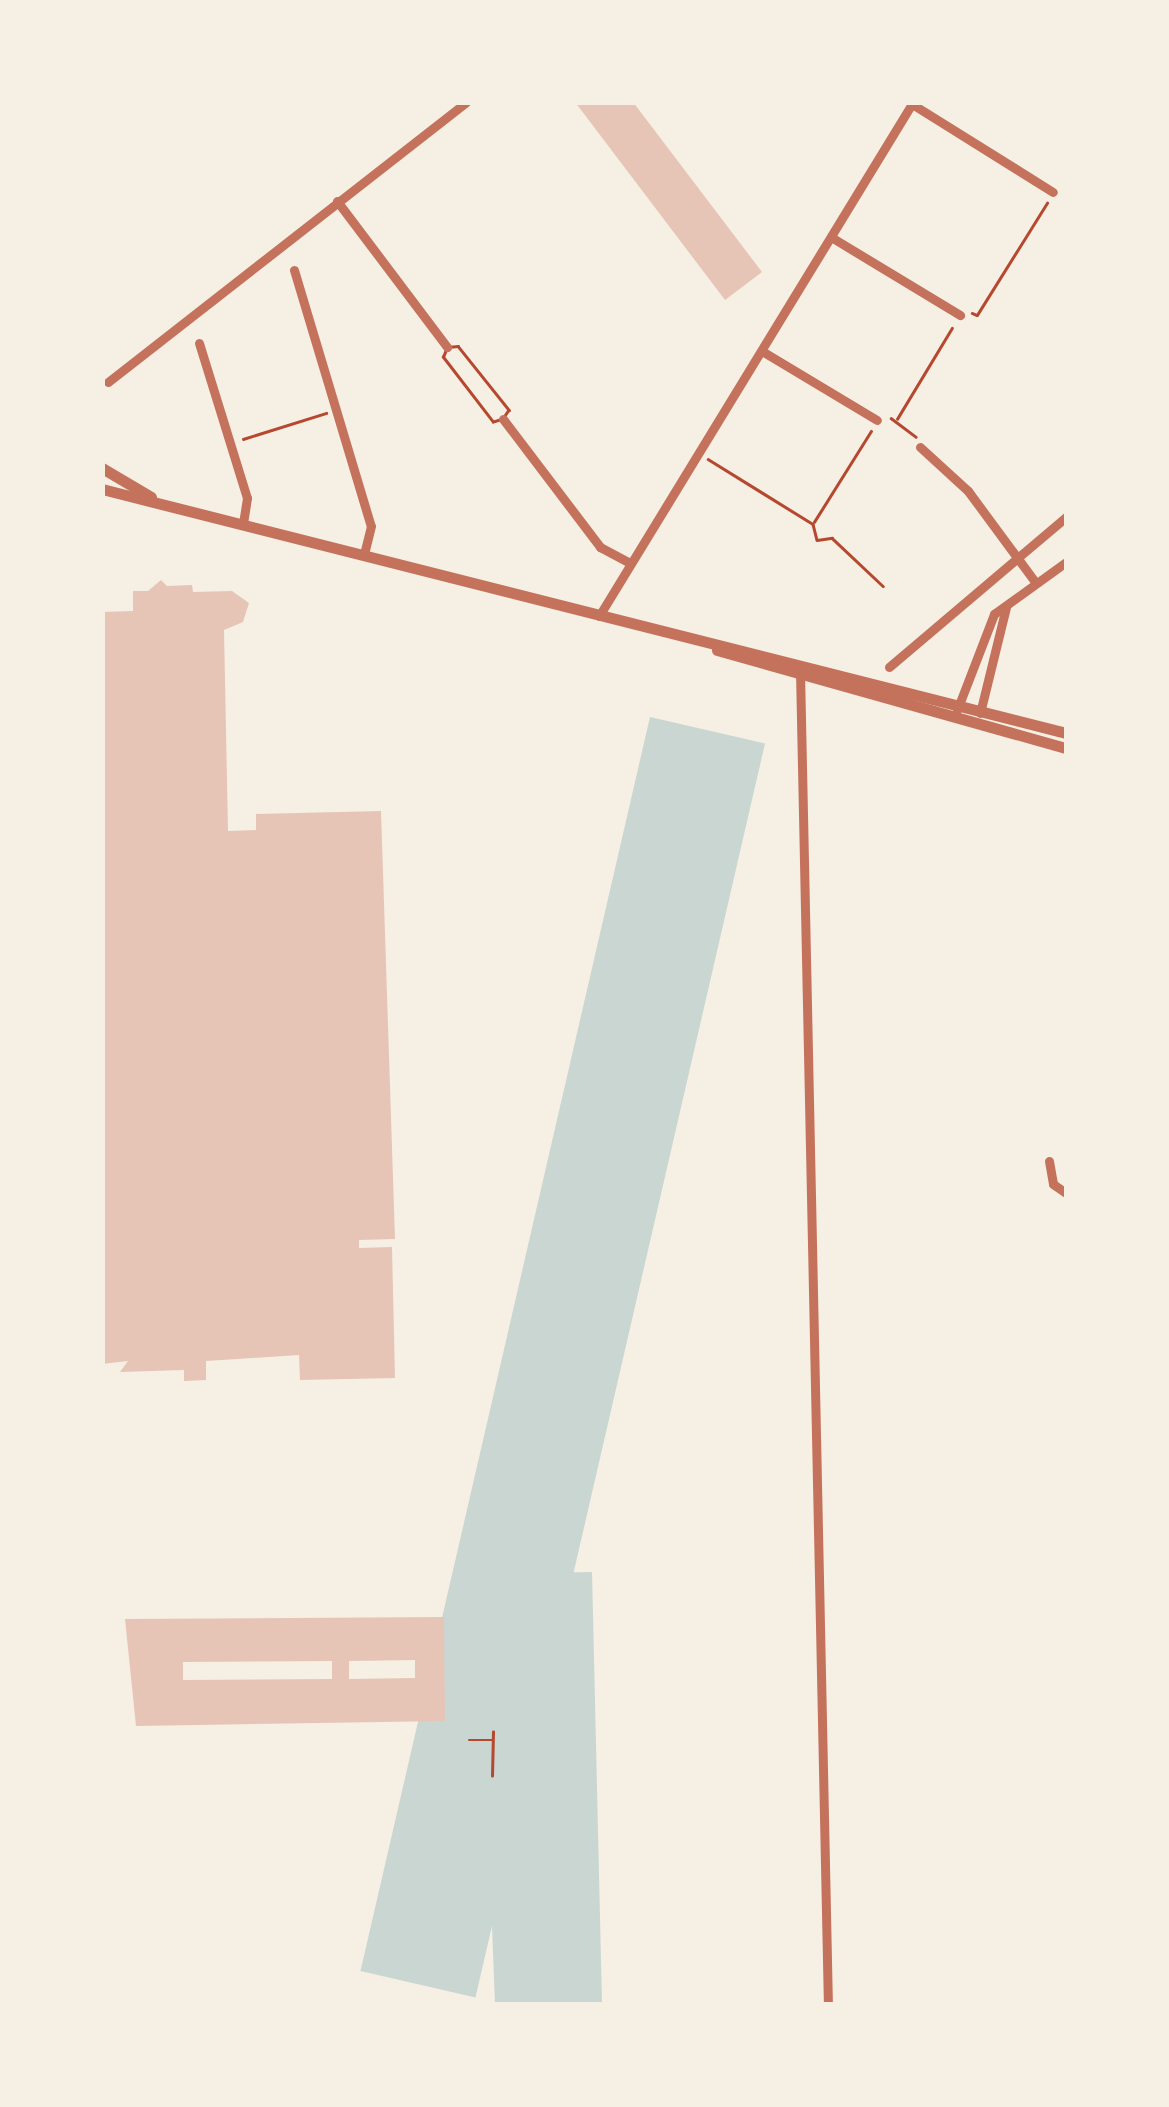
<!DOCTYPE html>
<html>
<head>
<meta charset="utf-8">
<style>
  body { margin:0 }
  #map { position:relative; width:1169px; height:2107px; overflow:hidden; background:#f6efe4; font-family:Manrope,sans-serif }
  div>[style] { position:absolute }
  .water>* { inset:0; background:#c9d6d2; transform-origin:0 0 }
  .building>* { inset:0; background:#e6c5b7 }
  .path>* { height:2.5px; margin:-1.25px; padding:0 1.25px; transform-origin:1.25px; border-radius:1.25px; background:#b5482f }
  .minor>* { height:9px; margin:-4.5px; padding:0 4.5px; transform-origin:4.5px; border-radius:4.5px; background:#c5725c }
  .tertiary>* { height:11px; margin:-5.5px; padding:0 5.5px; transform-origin:5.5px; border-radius:5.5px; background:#c5725c }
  span { translate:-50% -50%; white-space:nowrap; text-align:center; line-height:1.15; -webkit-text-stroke:8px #f6efe4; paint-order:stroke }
  .frame { position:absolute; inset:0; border:105px solid #f6efe4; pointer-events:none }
</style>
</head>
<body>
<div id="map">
  <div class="water">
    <div style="left:650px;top:717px;width:118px;height:1287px;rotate:13deg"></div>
    <div style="clip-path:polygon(482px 1556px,497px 1556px,498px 1574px,592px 1572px,602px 2004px,495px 2004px,484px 1721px,496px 1721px,496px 1692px,486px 1691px)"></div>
  </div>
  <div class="building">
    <div style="clip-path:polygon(575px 102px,633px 102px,762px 272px,725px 300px)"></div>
    <div style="clip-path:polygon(161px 580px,167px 586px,192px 585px,193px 592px,232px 591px,249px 603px,243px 622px,224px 630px,228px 831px,256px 830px,256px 814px,381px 811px,395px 1239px,359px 1240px,359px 1248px,392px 1247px,395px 1378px,300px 1380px,299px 1355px,206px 1361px,206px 1380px,184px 1381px,184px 1370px,120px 1372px,128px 1361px,102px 1364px,102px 612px,133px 611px,133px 591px,148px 591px)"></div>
    <div style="clip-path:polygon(evenodd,444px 1617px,445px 1721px,136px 1726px,125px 1619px,444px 1617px,415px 1660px,415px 1678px,349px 1679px,349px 1661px,415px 1660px,444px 1617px,332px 1661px,332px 1679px,183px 1680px,183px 1662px,332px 1661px)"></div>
  </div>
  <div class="path">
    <div style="left:972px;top:313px;width:5px;rotate:22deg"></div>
    <div style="left:977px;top:315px;width:132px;rotate:-58deg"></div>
    <div style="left:458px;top:346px;width:82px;rotate:51.4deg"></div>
    <div style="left:509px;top:410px;width:11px;rotate:124deg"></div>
    <div style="left:503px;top:419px;width:10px;rotate:163deg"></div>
    <div style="left:493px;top:422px;width:82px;rotate:-127.6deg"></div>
    <div style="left:443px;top:357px;width:11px;rotate:-68deg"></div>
    <div style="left:447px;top:347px;width:11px;rotate:-5deg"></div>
    <div style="left:891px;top:418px;width:31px;rotate:37deg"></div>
    <div style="left:897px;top:419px;width:106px;rotate:-58.9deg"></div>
    <div style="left:243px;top:439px;width:87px;rotate:-17.4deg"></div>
    <div style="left:708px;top:459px;width:123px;rotate:31.8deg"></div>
    <div style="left:813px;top:524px;width:16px;rotate:76deg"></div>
    <div style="left:817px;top:540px;width:15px;rotate:-8deg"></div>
    <div style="left:832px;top:538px;width:70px;rotate:43.3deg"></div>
    <div style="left:814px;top:522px;width:107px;rotate:-57.9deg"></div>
    <div style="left:469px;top:1740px;width:24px"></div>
    <div style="left:492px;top:1776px;width:44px;rotate:-88.7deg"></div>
  </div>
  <div class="minor">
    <div style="left:912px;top:104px;width:166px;rotate:32deg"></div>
    <div style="left:337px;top:201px;width:183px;rotate:53deg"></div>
    <div style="left:831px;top:237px;width:151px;rotate:31.2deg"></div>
    <div style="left:294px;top:270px;width:267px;rotate:73.3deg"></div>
    <div style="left:371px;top:526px;width:30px;rotate:104deg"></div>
    <div style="left:199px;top:343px;width:162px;rotate:72.8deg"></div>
    <div style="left:247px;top:498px;width:26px;rotate:99deg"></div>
    <div style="left:762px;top:351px;width:134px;rotate:31deg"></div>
    <div style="left:108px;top:382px;width:454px;rotate:-38deg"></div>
    <div style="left:503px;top:419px;width:161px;rotate:52.8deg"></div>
    <div style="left:600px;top:547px;width:34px;rotate:28deg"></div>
    <div style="left:920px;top:447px;width:65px;rotate:42.5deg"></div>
    <div style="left:968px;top:491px;width:113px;rotate:53.6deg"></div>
    <div style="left:599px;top:616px;width:602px;rotate:-58.58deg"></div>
    <div style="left:889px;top:667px;width:232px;rotate:-40.3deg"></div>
    <div style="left:800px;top:671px;width:1333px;rotate:88.8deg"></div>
    <div style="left:957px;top:710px;width:103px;rotate:-68.9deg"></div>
    <div style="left:994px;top:614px;width:89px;rotate:-35.8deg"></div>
    <div style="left:980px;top:713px;width:109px;rotate:-76.2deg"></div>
    <div style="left:1049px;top:1161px;width:23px;rotate:80deg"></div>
    <div style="left:1053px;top:1184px;width:16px;rotate:35deg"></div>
  </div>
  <div class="tertiary">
    <div style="left:102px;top:468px;width:57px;rotate:30.6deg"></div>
    <div style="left:102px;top:489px;width:994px;rotate:14.2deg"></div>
    <div style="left:717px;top:650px;width:362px;rotate:15.7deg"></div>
  </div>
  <div class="frame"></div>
</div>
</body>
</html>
